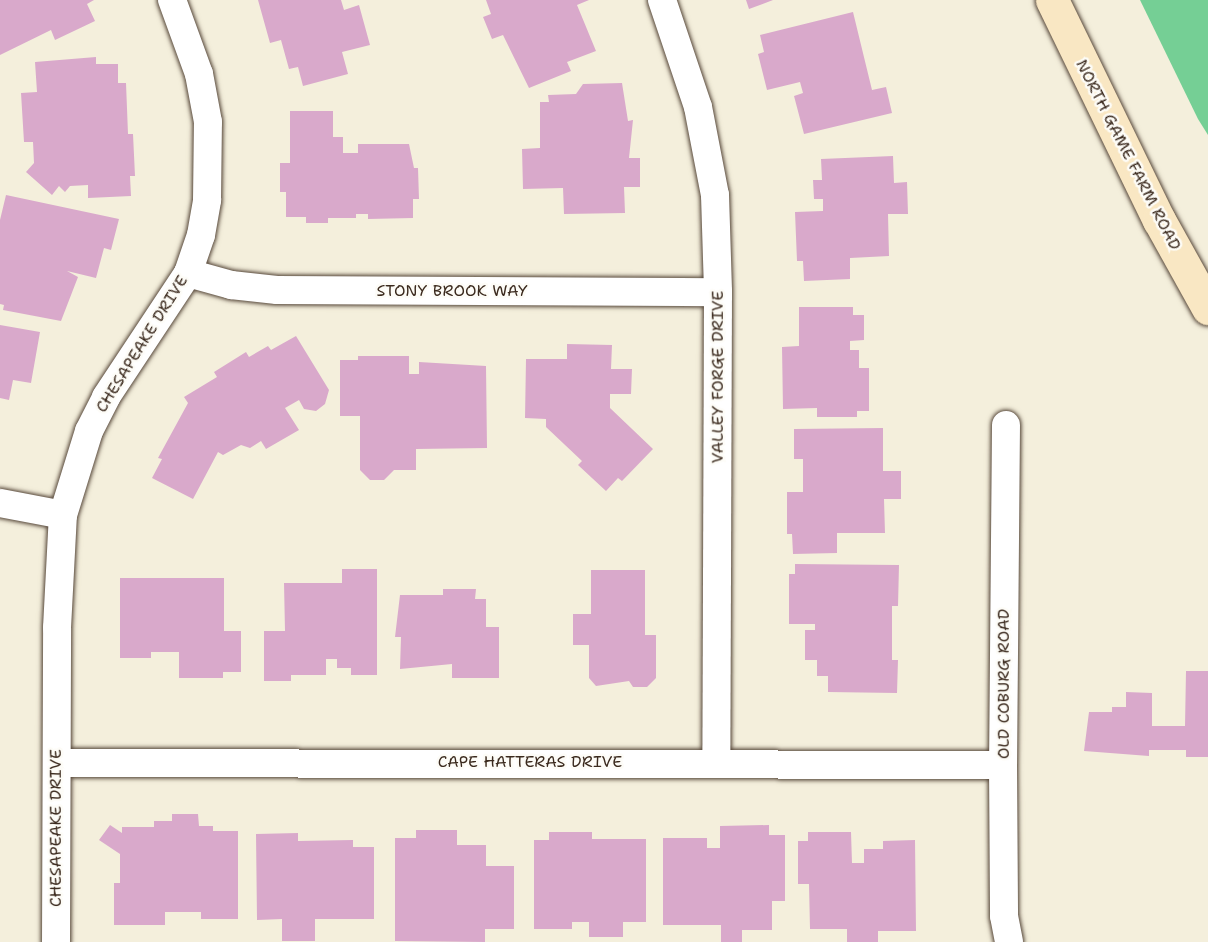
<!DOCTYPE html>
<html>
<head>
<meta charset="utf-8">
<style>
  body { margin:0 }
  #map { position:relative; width:1208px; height:942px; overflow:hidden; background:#f4efdc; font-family:"Shantell Sans",sans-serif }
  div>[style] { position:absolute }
  .green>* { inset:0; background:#75cf95 }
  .building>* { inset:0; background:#d9a9cb }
  .roads { filter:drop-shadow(0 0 2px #57483a) drop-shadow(0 0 2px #57483a) }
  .street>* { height:28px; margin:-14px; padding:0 14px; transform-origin:14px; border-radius:14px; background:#fff }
  .secondary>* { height:33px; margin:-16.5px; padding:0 16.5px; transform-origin:16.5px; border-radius:16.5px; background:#f9e7c3 }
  span { translate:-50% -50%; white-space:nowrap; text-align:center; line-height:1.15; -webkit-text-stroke:5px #fdfcf7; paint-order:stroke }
  .street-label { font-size:16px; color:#3b2a1e }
</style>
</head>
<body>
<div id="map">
  <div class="green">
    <div style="clip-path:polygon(1140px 0,1208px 0,1208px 135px,1198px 119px)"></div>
  </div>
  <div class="building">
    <div style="clip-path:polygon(0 0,94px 0,87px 4px,95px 21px,55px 40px,51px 30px,0 55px)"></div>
    <div style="clip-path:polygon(258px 0,341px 0,344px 10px,359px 5px,370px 45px,342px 52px,348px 74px,303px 86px,298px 67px,289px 69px,281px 40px,270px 43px)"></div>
    <div style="clip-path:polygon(486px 0,589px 0,577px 5px,596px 51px,567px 62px,571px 71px,529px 88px,503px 35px,492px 39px,483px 17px,491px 14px)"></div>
    <div style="clip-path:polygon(746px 0,773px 0,749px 9px)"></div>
    <div style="clip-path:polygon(853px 12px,872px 90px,886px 87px,892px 113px,804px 134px,794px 96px,803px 93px,800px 82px,767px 90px,758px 54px,764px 52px,760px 35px)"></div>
    <div style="clip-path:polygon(96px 57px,96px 64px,118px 64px,118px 83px,126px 83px,128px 134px,133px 134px,135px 176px,130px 176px,131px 196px,88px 198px,88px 185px,70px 186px,65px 192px,59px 186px,52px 195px,26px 172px,34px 163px,33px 142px,24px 142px,21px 93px,37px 92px,35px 62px)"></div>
    <div style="clip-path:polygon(622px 83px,628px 121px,633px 120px,629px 158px,640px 158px,640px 187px,624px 187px,625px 213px,564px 214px,563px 188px,523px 189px,522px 149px,540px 148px,540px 102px,549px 102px,548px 95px,576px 94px,583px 84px)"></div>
    <div style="clip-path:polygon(290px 111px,333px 111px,333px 137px,343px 137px,343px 153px,358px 153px,358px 144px,409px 144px,414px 168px,418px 168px,419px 199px,413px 199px,413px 218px,368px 219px,368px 214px,356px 214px,356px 218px,328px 218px,328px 223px,306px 223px,306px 217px,286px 217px,286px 192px,280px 192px,280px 163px,290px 163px)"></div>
    <div style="clip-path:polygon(893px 156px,894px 183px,907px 182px,908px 214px,888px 214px,889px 256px,850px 258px,850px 279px,804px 281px,803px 261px,797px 261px,795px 212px,823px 211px,823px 199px,814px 199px,813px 180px,822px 180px,821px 159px)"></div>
    <div style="clip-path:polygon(6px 195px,119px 219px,111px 250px,104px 248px,96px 278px,67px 271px,78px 277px,61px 321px,3px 310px,4px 305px,0 304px,0 220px)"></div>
    <div style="clip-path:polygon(799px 307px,853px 307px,853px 315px,864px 315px,864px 340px,850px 341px,850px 350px,859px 350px,859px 368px,869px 368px,869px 411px,857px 411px,857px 417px,817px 417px,817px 408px,783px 409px,782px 347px,799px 346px)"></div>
    <div style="clip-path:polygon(0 325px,40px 332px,31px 383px,13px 380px,9px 400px,0 398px)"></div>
    <div style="clip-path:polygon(296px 336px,329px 390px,325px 404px,316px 411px,304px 409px,299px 400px,285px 408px,299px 430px,266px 449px,261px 441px,250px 448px,241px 445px,223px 455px,218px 452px,193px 499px,152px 478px,162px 459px,158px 458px,188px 403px,184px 397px,217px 377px,214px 372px,246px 352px,249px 357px,268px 346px,271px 350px)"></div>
    <div style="clip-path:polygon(567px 344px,612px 345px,611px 369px,632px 369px,631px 394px,610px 394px,610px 408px,653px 449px,622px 481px,618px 478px,606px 491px,578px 465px,582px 461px,546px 427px,546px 419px,525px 418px,526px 359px,567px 359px)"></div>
    <div style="clip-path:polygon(358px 356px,409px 356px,409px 374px,419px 374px,419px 362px,486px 366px,487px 448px,416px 449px,416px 470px,394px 470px,384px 480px,370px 480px,360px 470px,360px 416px,340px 416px,340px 360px,358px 360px)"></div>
    <div style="clip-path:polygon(883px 428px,883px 471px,901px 471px,901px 499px,884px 499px,885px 533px,837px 533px,837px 553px,793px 554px,792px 534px,787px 534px,787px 492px,803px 492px,803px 459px,794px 459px,794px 429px)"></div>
    <div style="clip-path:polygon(795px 564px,899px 565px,898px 606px,892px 606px,892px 660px,898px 660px,897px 693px,828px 692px,828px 676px,817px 676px,817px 660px,805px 660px,805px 630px,815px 630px,815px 624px,789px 624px,789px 574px,795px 574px)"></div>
    <div style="clip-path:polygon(342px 569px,377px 569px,377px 675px,351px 675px,351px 668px,337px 668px,337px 659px,326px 659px,326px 675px,291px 675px,291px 681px,264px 681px,264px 631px,285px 631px,284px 583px,342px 583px)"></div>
    <div style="clip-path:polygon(591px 570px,645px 570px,645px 635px,656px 635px,656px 678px,647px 687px,633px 687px,629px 681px,596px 686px,589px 678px,589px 645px,573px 645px,573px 614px,591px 614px)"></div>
    <div style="clip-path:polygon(120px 578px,224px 578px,224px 631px,241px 631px,241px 672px,223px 672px,223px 678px,179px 678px,179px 652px,151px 652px,151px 658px,120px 658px)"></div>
    <div style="clip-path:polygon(443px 589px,476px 589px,475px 599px,486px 599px,486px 627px,499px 627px,499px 678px,452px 678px,452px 664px,400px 669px,401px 637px,395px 637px,400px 595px,443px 595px)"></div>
    <div style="clip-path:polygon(1186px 671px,1208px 671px,1208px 757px,1186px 757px,1186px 750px,1149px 750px,1149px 756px,1084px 751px,1089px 712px,1112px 712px,1112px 707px,1126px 707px,1126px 692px,1152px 693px,1152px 726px,1185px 726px)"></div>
    <div style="clip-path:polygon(172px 814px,198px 814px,199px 826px,213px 826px,213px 831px,238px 831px,238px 919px,201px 919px,201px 912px,165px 912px,165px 925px,114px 925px,114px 883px,120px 883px,120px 854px,99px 840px,110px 825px,122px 833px,122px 827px,154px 827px,154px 821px,172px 821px)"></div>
    <div style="clip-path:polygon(769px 825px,769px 835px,785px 835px,785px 901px,772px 901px,772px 930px,742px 930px,742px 942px,721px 942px,721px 925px,663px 925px,663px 838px,707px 838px,707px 848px,720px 848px,720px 826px)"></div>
    <div style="clip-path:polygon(416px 830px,457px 830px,457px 845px,486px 845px,486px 866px,514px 866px,514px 929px,485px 929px,485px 942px,395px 941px,395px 838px,416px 838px)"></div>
    <div style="clip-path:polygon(549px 832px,592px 832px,592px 839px,646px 839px,646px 922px,623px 922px,623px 937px,589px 937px,589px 922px,572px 922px,572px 929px,534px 929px,534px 840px,549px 840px)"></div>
    <div style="clip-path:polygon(808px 832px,851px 832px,852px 863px,864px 863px,864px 849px,883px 849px,883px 841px,915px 840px,916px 931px,878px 931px,878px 942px,847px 942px,847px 929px,810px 929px,809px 884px,798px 884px,798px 841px,808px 841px)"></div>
    <div style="clip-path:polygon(298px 833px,298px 841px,353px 840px,353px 847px,374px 847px,374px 919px,315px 919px,315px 941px,282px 941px,282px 919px,257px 920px,256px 834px)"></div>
  </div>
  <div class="roads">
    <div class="street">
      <div style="left:662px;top:0;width:113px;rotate:71.4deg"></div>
      <div style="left:698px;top:107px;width:90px;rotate:79.1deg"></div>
      <div style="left:715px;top:195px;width:97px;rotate:88.2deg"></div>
      <div style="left:718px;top:292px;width:470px;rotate:90.2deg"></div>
      <div style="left:188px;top:273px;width:45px;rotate:15.6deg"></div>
      <div style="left:231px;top:285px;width:46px;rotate:6.2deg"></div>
      <div style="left:277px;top:290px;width:441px;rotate:0.3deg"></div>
      <div style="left:1006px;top:425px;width:340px;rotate:90.5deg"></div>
      <div style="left:1003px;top:765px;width:151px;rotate:89.6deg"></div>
      <div style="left:1004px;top:916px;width:26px;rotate:79deg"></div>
      <div style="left:0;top:503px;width:64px;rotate:10.8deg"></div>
      <div style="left:57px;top:763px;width:946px;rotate:0.12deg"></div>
      <div style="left:56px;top:942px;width:314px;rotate:-89.8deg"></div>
      <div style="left:57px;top:628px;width:113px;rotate:-87deg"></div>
      <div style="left:63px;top:515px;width:88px;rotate:-72.8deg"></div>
      <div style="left:89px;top:431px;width:38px;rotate:-63deg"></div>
      <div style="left:106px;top:397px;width:149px;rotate:-56.5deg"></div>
      <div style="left:188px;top:273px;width:40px;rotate:-71.1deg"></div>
      <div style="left:201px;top:235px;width:36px;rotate:-80deg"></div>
      <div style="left:207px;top:200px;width:78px;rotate:-89.3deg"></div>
      <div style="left:208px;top:122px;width:49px;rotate:-100.6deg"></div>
      <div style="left:199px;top:74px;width:79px;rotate:-110deg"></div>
    </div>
    <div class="secondary">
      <div style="left:1052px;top:0;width:245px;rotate:64.1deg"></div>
      <div style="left:1159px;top:220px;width:101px;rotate:60.9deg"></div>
    </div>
  </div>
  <div class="street-label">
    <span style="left:1128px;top:155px;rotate:63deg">NORTH GAME FARM ROAD</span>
    <span style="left:452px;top:291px">STONY BROOK WAY</span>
    <span style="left:142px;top:344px;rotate:-58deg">CHESAPEAKE DRIVE</span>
    <span style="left:718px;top:377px;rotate:-90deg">VALLEY FORGE DRIVE</span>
    <span style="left:1004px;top:684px;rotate:-90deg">OLD COBURG ROAD</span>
    <span style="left:530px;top:762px">CAPE HATTERAS DRIVE</span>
    <span style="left:56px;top:828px;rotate:-90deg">CHESAPEAKE DRIVE</span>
  </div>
</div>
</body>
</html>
